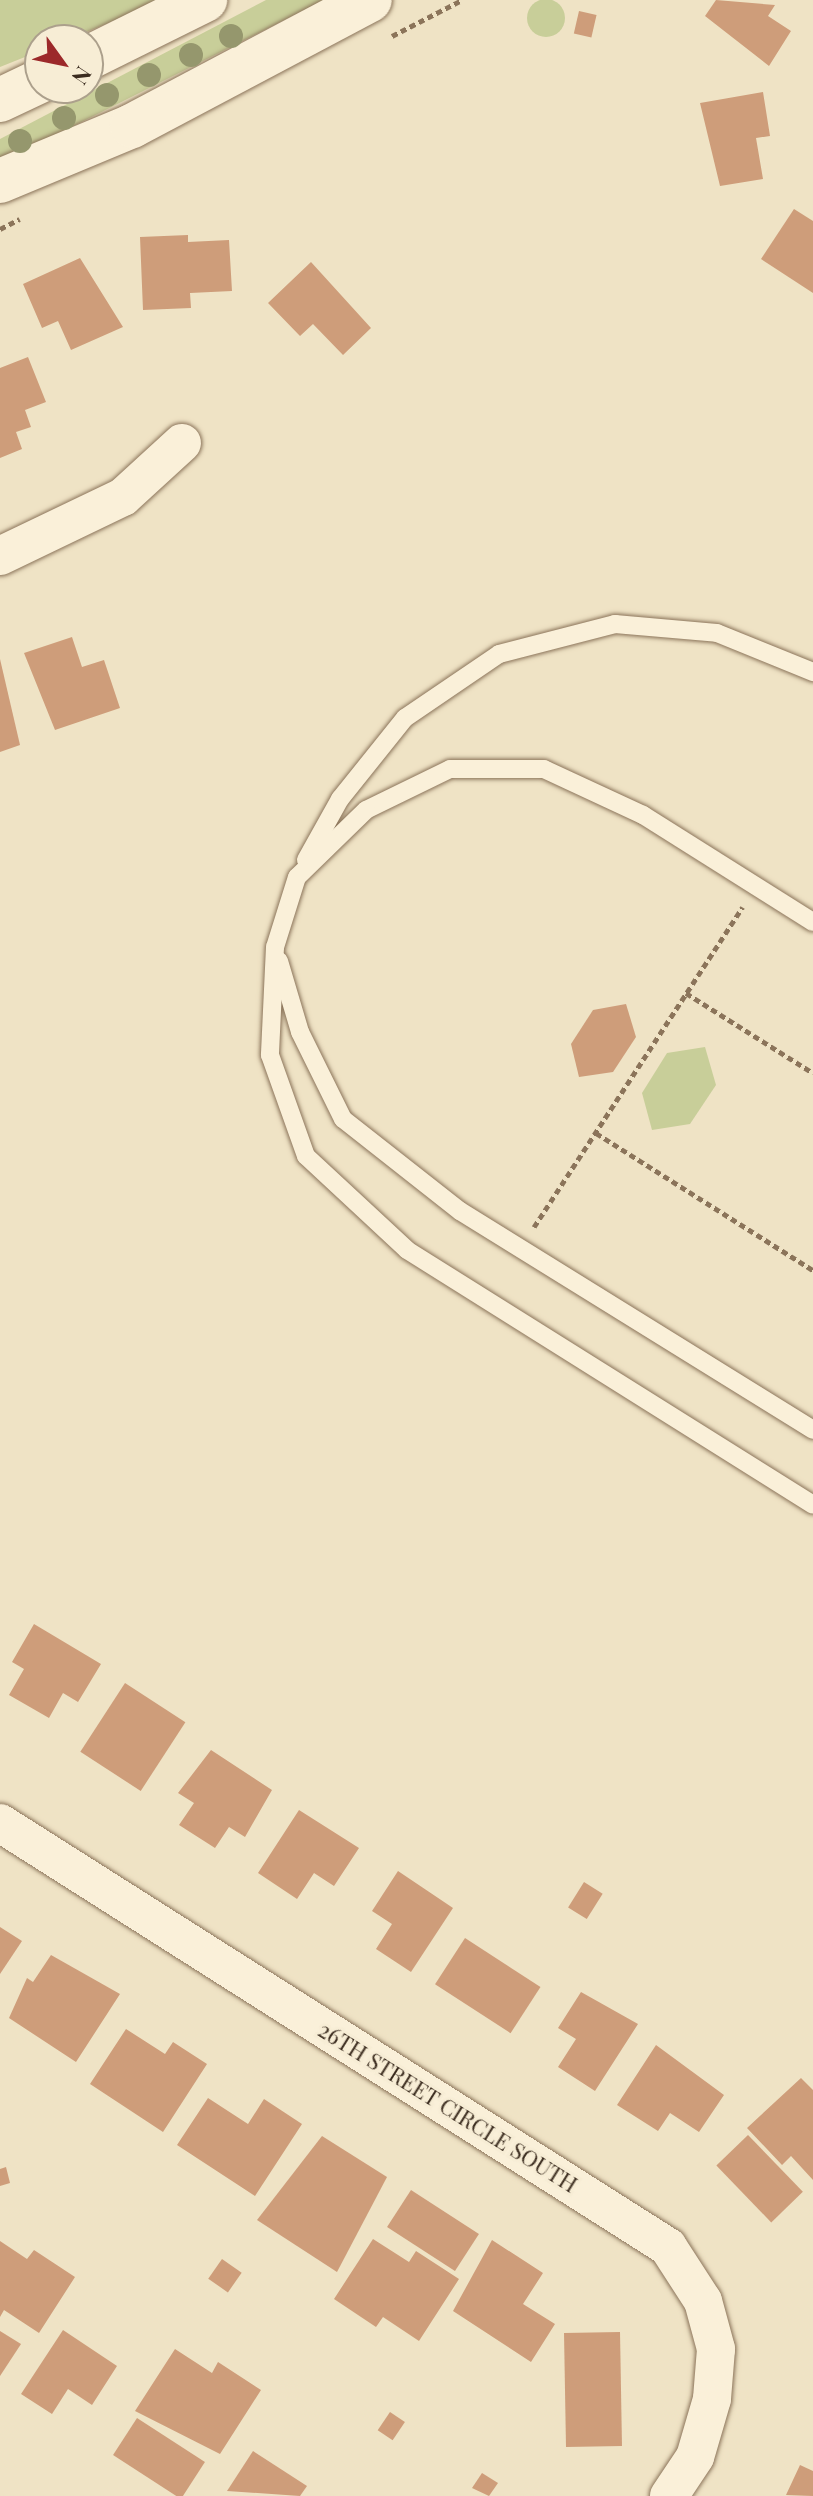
<!DOCTYPE html>
<html>
<head>
<meta charset="utf-8">
<style>
  body { margin:0 }
  #map { position:relative; width:813px; height:2496px; overflow:hidden; background:#efe3c5; font-family:"Playfair Display",serif }
  div>[style] { position:absolute }
  .green>* { inset:0; background:#c8ce99 }
  .round { border-radius:50% }
  .building>* { inset:0; background:#ce9d7a; transform-origin:0 0 }
  .path>* { height:5px; margin-top:-2.5px; transform-origin:0; background:repeating-linear-gradient(90deg,#8b745a 0 6px,transparent 0 10px) }
  .roads { filter:drop-shadow(0 0 2px #8b745a) drop-shadow(0 0 2px #8b745a) }
  .service>* { height:18px; margin:-9px; padding:0 9px; transform-origin:9px; border-radius:9px; background:#faf0d9 }
  .minor>* { height:38px; margin:-19px; padding:0 19px; transform-origin:19px; border-radius:19px; background:#faf0d9 }
  .tertiary>* { height:44px; margin:-22px; padding:0 22px; transform-origin:22px; border-radius:22px; background:#faf0d9 }
  .trees>* { width:24px; height:24px; margin:-12px; border-radius:50%; background:#95976d }
  span { translate:-50% -50%; white-space:nowrap; text-align:center; line-height:1.15; -webkit-text-stroke:6px #f7edd5; paint-order:stroke }
  .street-label { font-size:22px; color:#3b2c1f }
  .north { position:absolute; left:24px; top:24px; width:80px; height:80px; box-sizing:border-box; background:#f7edd5; border:2px solid #aca08c; border-radius:50%; rotate:123deg; font-size:22px; font-weight:700; line-height:32px; text-align:center; color:#3b2c1f }
  .north::after { content:''; display:block; margin:auto; width:28px; height:36px; background:#9c292a; clip-path:polygon(50% 0,100% 100%,50% 72%,0 100%) }
</style>
</head>
<body>
<div id="map">
  <div class="green">
    <div class="round" style="left:527px;top:-1px;width:38px;height:38px"></div>
    <div style="clip-path:polygon(0 0,164px 0,67px 40px,40px 40px,40px 51px,0 67px)"></div>
    <div style="clip-path:polygon(266px 0,324px 0,0 163px,0 139px)"></div>
    <div style="clip-path:polygon(705px 1047px,716px 1085px,690px 1124px,652px 1130px,642px 1093px,667px 1053px)"></div>
  </div>
  <div class="building">
    <div style="clip-path:polygon(716px 0,775px 5px,768px 16px,791px 31px,769px 66px,705px 16px)"></div>
    <div style="left:579px;top:11px;width:18px;height:23px;rotate:13deg"></div>
    <div style="clip-path:polygon(763px 92px,770px 136px,756px 138px,763px 179px,720px 186px,700px 103px)"></div>
    <div style="clip-path:polygon(794px 209px,813px 221px,813px 293px,761px 259px)"></div>
    <div style="clip-path:polygon(188px 235px,188px 242px,229px 240px,232px 291px,190px 293px,191px 308px,143px 310px,140px 237px)"></div>
    <div style="clip-path:polygon(80px 258px,123px 327px,71px 350px,58px 321px,42px 328px,23px 284px)"></div>
    <div style="clip-path:polygon(311px 262px,371px 328px,343px 355px,313px 324px,300px 336px,268px 303px)"></div>
    <div style="clip-path:polygon(28px 357px,46px 402px,25px 410px,31px 427px,16px 432px,22px 449px,0 458px,0 368px)"></div>
    <div style="clip-path:polygon(72px 637px,82px 667px,104px 660px,120px 708px,55px 730px,24px 653px)"></div>
    <div style="clip-path:polygon(0 659px,20px 745px,0 752px)"></div>
    <div style="clip-path:polygon(626px 1004px,636px 1037px,613px 1072px,579px 1077px,571px 1044px,593px 1010px)"></div>
    <div style="clip-path:polygon(34px 1624px,101px 1664px,78px 1702px,63px 1693px,49px 1718px,9px 1695px,24px 1669px,12px 1662px)"></div>
    <div style="left:125px;top:1683px;width:72px;height:82px;rotate:33deg"></div>
    <div style="clip-path:polygon(211px 1750px,272px 1790px,245px 1837px,229px 1827px,215px 1848px,179px 1825px,194px 1803px,178px 1793px)"></div>
    <div style="clip-path:polygon(299px 1810px,359px 1848px,334px 1886px,314px 1873px,297px 1899px,258px 1873px)"></div>
    <div style="clip-path:polygon(398px 1871px,453px 1908px,411px 1972px,376px 1949px,392px 1924px,372px 1911px)"></div>
    <div style="left:584px;top:1882px;width:22px;height:30px;rotate:32deg"></div>
    <div style="clip-path:polygon(0 1927px,22px 1941px,0 1974px)"></div>
    <div style="left:465px;top:1938px;width:90px;height:55px;rotate:33deg"></div>
    <div style="clip-path:polygon(51px 1955px,120px 1994px,76px 2062px,9px 2018px,27px 1978px,33px 1982px)"></div>
    <div style="clip-path:polygon(581px 1992px,638px 2024px,595px 2091px,558px 2067px,576px 2039px,558px 2028px)"></div>
    <div style="clip-path:polygon(126px 2029px,165px 2054px,173px 2042px,207px 2064px,163px 2132px,90px 2084px)"></div>
    <div style="clip-path:polygon(656px 2045px,724px 2095px,699px 2132px,670px 2113px,658px 2131px,617px 2105px)"></div>
    <div style="clip-path:polygon(801px 2078px,813px 2090px,813px 2180px,791px 2156px,782px 2165px,747px 2128px)"></div>
    <div style="clip-path:polygon(208px 2098px,248px 2124px,264px 2099px,302px 2124px,255px 2196px,177px 2145px)"></div>
    <div style="left:748px;top:2135px;width:79px;height:44px;rotate:46deg"></div>
    <div style="clip-path:polygon(322px 2136px,387px 2177px,337px 2272px,257px 2220px)"></div>
    <div style="clip-path:polygon(6px 2167px,10px 2183px,0 2186px,0 2169px)"></div>
    <div style="left:411px;top:2190px;width:81px;height:44px;rotate:33deg"></div>
    <div style="clip-path:polygon(373px 2239px,409px 2262px,416px 2251px,459px 2279px,419px 2341px,383px 2317px,376px 2327px,334px 2299px)"></div>
    <div style="clip-path:polygon(492px 2240px,543px 2273px,523px 2304px,555px 2324px,531px 2362px,453px 2311px)"></div>
    <div style="clip-path:polygon(0 2241px,27px 2259px,34px 2250px,75px 2277px,39px 2333px,4px 2310px,0 2317px)"></div>
    <div style="left:222px;top:2259px;width:24px;height:24px;rotate:35deg"></div>
    <div style="clip-path:polygon(63px 2330px,117px 2366px,92px 2405px,68px 2389px,52px 2414px,21px 2394px)"></div>
    <div style="clip-path:polygon(0 2331px,21px 2344px,0 2376px)"></div>
    <div style="left:620px;top:2332px;width:114px;height:56px;rotate:89deg"></div>
    <div style="clip-path:polygon(175px 2349px,212px 2373px,218px 2362px,261px 2390px,220px 2454px,135px 2411px)"></div>
    <div style="left:390px;top:2412px;width:18px;height:22px;rotate:34deg"></div>
    <div style="left:137px;top:2418px;width:81px;height:44px;rotate:33deg"></div>
    <div style="clip-path:polygon(253px 2451px,307px 2486px,300px 2496px,227px 2491px)"></div>
    <div style="clip-path:polygon(800px 2465px,813px 2471px,813px 2496px,786px 2495px)"></div>
    <div style="clip-path:polygon(482px 2473px,498px 2483px,489px 2496px,472px 2488px)"></div>
  </div>
  <div class="path">
    <div style="left:392px;top:36px;width:79px;rotate:-27.2deg"></div>
    <div style="left:0;top:229px;width:22px;rotate:-27deg"></div>
    <div style="left:686px;top:993px;width:150px;rotate:32.2deg"></div>
    <div style="left:596px;top:1133px;width:257px;rotate:32.3deg"></div>
    <div style="left:534px;top:1227px;width:382px;rotate:-56.9deg"></div>
  </div>
  <div class="roads">
    <div class="service">
      <div style="left:306px;top:860px;width:70px;rotate:-60.9deg"></div>
      <div style="left:340px;top:799px;width:104px;rotate:-51.3deg"></div>
      <div style="left:405px;top:718px;width:114px;rotate:-34.2deg"></div>
      <div style="left:499px;top:654px;width:120px;rotate:-14.5deg"></div>
      <div style="left:615px;top:624px;width:102px;rotate:5deg"></div>
      <div style="left:717px;top:633px;width:104px;rotate:22.1deg"></div>
      <div style="left:813px;top:922px;width:201px;rotate:-147.8deg"></div>
      <div style="left:643px;top:815px;width:109px;rotate:-155.1deg"></div>
      <div style="left:544px;top:769px;width:94px;rotate:180deg"></div>
      <div style="left:450px;top:769px;width:93px;rotate:154deg"></div>
      <div style="left:366px;top:810px;width:96px;rotate:135.8deg"></div>
      <div style="left:297px;top:877px;width:73px;rotate:107.4deg"></div>
      <div style="left:275px;top:947px;width:108px;rotate:92.7deg"></div>
      <div style="left:270px;top:1055px;width:107px;rotate:70.4deg"></div>
      <div style="left:306px;top:1156px;width:138px;rotate:42.9deg"></div>
      <div style="left:407px;top:1250px;width:479px;rotate:32.1deg"></div>
      <div style="left:279px;top:961px;width:74px;rotate:73.5deg"></div>
      <div style="left:300px;top:1032px;width:97px;rotate:63.7deg"></div>
      <div style="left:343px;top:1119px;width:149px;rotate:38.2deg"></div>
      <div style="left:460px;top:1211px;width:415px;rotate:31.8deg"></div>
    </div>
    <div class="minor">
      <div style="left:0;top:556px;width:136px;rotate:-25.6deg"></div>
      <div style="left:123px;top:497px;width:80px;rotate:-42.5deg"></div>
      <div style="left:0;top:1823px;width:791px;rotate:32.4deg"></div>
      <div style="left:668px;top:2247px;width:64px;rotate:57.1deg"></div>
      <div style="left:703px;top:2301px;width:50px;rotate:74.8deg"></div>
      <div style="left:716px;top:2349px;width:50px;rotate:94.6deg"></div>
      <div style="left:712px;top:2399px;width:60px;rotate:106.3deg"></div>
      <div style="left:695px;top:2457px;width:47px;rotate:123.7deg"></div>
    </div>
    <div class="tertiary">
      <div style="left:88px;top:58px;width:131px;rotate:-26.4deg"></div>
      <div style="left:0;top:100px;width:44px;rotate:-25.4deg"></div>
      <div style="left:0;top:181px;width:143px;rotate:-22.6deg"></div>
      <div style="left:132px;top:126px;width:269px;rotate:-27.9deg"></div>
    </div>
  </div>
  <div class="trees">
    <div style="left:231px;top:36px"></div>
    <div style="left:191px;top:55px"></div>
    <div style="left:149px;top:75px"></div>
    <div style="left:107px;top:95px"></div>
    <div style="left:64px;top:118px"></div>
    <div style="left:20px;top:141px"></div>
  </div>
  <div class="street-label">
    <span style="left:448px;top:2107px;rotate:32deg">26TH STREET CIRCLE SOUTH</span>
  </div>
  <div class="north">N</div>
</div>
</body>
</html>
